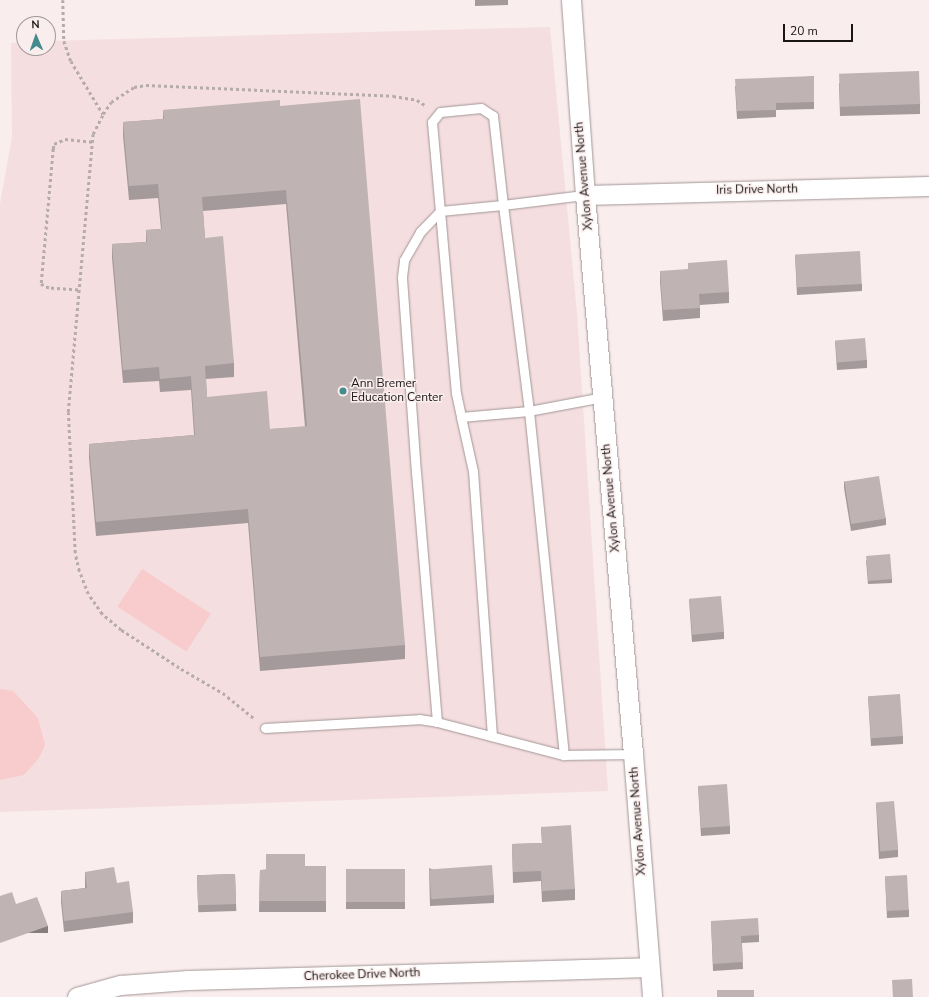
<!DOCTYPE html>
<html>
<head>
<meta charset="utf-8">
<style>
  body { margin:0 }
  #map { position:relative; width:929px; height:997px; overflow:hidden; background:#faeded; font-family:"Nunito Sans",sans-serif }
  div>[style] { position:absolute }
  .built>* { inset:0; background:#f5dedf }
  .green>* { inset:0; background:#f8cbcc; transform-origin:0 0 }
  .path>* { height:2.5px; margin-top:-1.25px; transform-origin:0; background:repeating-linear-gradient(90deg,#b5abab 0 3px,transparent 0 6px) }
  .roads { filter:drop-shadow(0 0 1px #a29696) drop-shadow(0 0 1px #a29696) }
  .service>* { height:9px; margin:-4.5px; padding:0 4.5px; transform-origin:4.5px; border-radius:4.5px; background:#fff }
  .minor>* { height:19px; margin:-9.5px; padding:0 9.5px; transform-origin:9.5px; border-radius:9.5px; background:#fff }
  .wall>* { inset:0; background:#a59a9b; transform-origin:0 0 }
  .shaded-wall>* { inset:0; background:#867d7e; transform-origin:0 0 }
  .building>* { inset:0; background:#c0b3b4; transform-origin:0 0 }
  .dots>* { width:11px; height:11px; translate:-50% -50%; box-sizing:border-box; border:2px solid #faeded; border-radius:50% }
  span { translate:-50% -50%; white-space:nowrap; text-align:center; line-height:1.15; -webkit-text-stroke:3px #faeded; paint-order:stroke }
  .street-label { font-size:12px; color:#1a1616 }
  .poi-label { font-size:12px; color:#1a1616 }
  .left { translate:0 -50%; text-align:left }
  .north { position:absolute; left:16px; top:16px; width:40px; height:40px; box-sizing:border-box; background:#faeded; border:1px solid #a09797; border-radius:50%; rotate:358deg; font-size:11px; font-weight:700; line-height:16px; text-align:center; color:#1a1616 }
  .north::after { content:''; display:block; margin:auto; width:14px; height:18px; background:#438b8c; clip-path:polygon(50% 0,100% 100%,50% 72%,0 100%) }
  .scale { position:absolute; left:783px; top:24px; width:70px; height:18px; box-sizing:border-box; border:2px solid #1a1616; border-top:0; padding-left:5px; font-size:12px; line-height:14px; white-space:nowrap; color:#1a1616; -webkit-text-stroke:3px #faeded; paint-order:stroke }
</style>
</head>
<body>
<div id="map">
  <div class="built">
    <div style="clip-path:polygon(550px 27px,577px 313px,608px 791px,0 812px,0 204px,12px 137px,11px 43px,24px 42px,24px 48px,48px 48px,48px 41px)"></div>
  </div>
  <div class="green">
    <div style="left:142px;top:569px;width:82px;height:45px;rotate:33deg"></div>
    <div style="clip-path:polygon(0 689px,13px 691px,38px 718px,45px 745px,39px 758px,24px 775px,0 780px)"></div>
  </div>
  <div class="path">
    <div style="left:63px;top:0;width:41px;rotate:88.6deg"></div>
    <div style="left:64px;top:41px;width:21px;rotate:71deg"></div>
    <div style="left:71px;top:61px;width:62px;rotate:58.9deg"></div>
    <div style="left:78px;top:290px;width:29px;rotate:-176deg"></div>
    <div style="left:49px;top:288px;width:6px;rotate:-162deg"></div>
    <div style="left:43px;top:286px;width:4px;rotate:-124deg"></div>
    <div style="left:41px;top:283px;width:135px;rotate:-84.9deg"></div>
    <div style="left:53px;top:149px;width:5px;rotate:-79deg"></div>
    <div style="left:54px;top:144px;width:12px;rotate:-24deg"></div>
    <div style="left:65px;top:139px;width:27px;rotate:6deg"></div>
    <div style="left:253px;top:718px;width:36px;rotate:-141deg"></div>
    <div style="left:225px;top:695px;width:53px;rotate:-149.6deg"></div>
    <div style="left:179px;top:668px;width:69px;rotate:-146.8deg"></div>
    <div style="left:121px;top:630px;width:25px;rotate:-140deg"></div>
    <div style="left:102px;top:614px;width:24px;rotate:-125deg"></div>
    <div style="left:88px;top:594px;width:25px;rotate:-111deg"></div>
    <div style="left:79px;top:571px;width:18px;rotate:-103deg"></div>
    <div style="left:75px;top:553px;width:141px;rotate:-92.8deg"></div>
    <div style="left:68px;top:412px;width:279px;rotate:-84.9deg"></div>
    <div style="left:93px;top:134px;width:22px;rotate:-63deg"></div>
    <div style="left:103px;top:114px;width:14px;rotate:-56deg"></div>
    <div style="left:111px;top:102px;width:27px;rotate:-33deg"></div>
    <div style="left:134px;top:87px;width:12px;rotate:-9deg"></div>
    <div style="left:146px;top:85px;width:247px;rotate:2.5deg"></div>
    <div style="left:393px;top:96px;width:24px;rotate:9deg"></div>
    <div style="left:417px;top:100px;width:9px;rotate:32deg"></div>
  </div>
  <div class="roads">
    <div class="service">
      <div style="left:603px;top:397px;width:75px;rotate:169.3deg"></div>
      <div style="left:529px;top:411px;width:346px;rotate:84.2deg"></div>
      <div style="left:564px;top:755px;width:69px;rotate:-0.8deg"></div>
      <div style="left:461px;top:417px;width:55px;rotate:77.5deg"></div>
      <div style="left:473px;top:471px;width:266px;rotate:85.9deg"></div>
      <div style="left:437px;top:722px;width:250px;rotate:-94.8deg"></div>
      <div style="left:416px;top:473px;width:196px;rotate:-94.1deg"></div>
      <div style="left:402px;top:277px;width:17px;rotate:-83deg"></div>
      <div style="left:404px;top:260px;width:32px;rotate:-60deg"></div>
      <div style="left:420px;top:232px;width:29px;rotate:-46deg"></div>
      <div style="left:440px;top:211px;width:63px;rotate:-5.4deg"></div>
      <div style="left:503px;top:205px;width:90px;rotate:-96.4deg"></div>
      <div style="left:493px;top:116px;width:14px;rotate:-146deg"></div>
      <div style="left:481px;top:108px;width:41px;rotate:174.4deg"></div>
      <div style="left:440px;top:112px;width:13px;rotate:129deg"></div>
      <div style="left:432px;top:122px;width:89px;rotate:84.9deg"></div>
      <div style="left:440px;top:211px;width:183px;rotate:85deg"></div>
      <div style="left:456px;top:393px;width:25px;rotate:78deg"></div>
      <div style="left:461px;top:417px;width:68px;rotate:-5deg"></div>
      <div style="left:529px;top:411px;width:208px;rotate:-97.2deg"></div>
      <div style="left:503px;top:205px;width:83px;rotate:-7deg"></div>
      <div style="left:265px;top:728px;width:154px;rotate:-3.3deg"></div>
      <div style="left:419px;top:719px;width:18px;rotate:9deg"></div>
      <div style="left:437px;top:722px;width:131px;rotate:14.6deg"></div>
    </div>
    <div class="minor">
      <div style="left:571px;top:0;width:196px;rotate:85.9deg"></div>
      <div style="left:585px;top:195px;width:561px;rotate:85.09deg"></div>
      <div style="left:633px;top:754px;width:244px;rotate:85.5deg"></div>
      <div style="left:585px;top:195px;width:344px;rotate:-1.5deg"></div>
      <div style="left:77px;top:997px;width:45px;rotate:-15.6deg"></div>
      <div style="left:120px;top:985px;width:68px;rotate:-4.2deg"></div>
      <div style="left:188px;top:980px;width:461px;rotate:-1.6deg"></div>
    </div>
  </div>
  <div class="wall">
    <div style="clip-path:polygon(475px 0,508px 0,508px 5px,475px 6px)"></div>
    <div style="clip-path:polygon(814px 76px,814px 109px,776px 110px,776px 117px,737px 119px,735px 86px)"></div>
    <div style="clip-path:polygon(839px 83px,920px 104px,920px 114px,840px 116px)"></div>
    <div style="clip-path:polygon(evenodd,280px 106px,405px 645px,405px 659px,260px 671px,248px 523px,96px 536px,89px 458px,89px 444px,194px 435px,191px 390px,160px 392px,159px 381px,123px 383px,112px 258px,112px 244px,146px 242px,146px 230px,161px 229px,158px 198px,129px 200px,123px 136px,123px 122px,163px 119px,163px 110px,280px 106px,286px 204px,305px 427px,270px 429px,207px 397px,206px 379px,234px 377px,234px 363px,205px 238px,203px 211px,286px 204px)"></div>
    <div style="clip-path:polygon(795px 255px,862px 284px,862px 291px,797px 295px)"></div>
    <div style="clip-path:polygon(660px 271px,729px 292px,729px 303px,700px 305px,700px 318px,663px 321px,660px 282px)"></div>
    <div style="clip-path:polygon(835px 341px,867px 360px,867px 368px,837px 370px)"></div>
    <div style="clip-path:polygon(844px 481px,886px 518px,886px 525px,851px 531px,844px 488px)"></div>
    <div style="clip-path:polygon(866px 560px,892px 579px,892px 583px,868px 584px)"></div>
    <div style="clip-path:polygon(689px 599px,724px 632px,724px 639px,692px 642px)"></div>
    <div style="clip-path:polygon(868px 696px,903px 736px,903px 744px,871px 746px)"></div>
    <div style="clip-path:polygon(698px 786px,730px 826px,730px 834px,701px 836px)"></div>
    <div style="clip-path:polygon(876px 802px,898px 850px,898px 857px,879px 859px)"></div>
    <div style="clip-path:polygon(541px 827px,575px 889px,575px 900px,542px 902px,541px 881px,513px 883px,512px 844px,542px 843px)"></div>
    <div style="clip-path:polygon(305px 866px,326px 866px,326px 912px,259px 912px,260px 870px)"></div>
    <div style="clip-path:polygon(429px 868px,494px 895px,494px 903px,430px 906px)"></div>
    <div style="left:405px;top:869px;width:40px;height:59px;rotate:90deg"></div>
    <div style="clip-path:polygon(85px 872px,117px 883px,133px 912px,133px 923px,64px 932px,61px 902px,61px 891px,85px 888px)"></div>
    <div style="left:235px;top:874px;width:37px;height:38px;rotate:88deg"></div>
    <div style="clip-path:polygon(885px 876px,909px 910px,909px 917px,887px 918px)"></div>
    <div style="clip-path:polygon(711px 921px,759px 935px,759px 942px,742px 943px,743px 969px,713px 971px)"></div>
  </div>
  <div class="shaded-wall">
    <div style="left:48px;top:926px;width:7px;height:51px;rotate:90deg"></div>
  </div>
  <div class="building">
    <div style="left:919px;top:71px;width:33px;height:80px;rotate:88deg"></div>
    <div style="clip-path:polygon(814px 76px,814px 102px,776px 103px,776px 110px,737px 111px,735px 79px)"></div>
    <div style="clip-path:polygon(evenodd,360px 99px,405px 645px,260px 657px,248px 509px,96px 522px,89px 444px,195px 435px,191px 376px,160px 379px,159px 367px,123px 370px,112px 244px,147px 242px,146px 230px,162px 229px,158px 184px,129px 186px,123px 122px,164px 119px,163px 110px,280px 100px,280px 106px,360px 99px,286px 190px,307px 426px,270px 429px,267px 391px,207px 397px,205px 366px,234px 363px,223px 236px,205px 238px,202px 197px,286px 190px)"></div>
    <div style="left:860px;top:251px;width:33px;height:65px;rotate:87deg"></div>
    <div style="clip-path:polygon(727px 260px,729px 292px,699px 294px,700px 308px,663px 310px,660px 271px,688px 269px,688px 263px)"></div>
    <div style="left:865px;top:338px;width:22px;height:30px;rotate:85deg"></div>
    <div style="left:879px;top:476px;width:43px;height:35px;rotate:81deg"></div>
    <div style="left:890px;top:554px;width:25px;height:24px;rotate:85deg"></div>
    <div style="left:721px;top:596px;width:36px;height:32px;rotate:85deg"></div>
    <div style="left:900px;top:694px;width:42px;height:32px;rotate:86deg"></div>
    <div style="left:727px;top:784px;width:42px;height:29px;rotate:86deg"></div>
    <div style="left:894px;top:801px;width:49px;height:18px;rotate:85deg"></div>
    <div style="clip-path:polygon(571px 825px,575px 889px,542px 891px,541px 871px,513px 872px,512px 844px,542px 843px,541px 827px)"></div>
    <div style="clip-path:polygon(266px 854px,305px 854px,305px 866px,326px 866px,326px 901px,259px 901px,260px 870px,266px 870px)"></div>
    <div style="left:492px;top:865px;width:30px;height:63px;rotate:86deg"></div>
    <div style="clip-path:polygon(114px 867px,117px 883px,129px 881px,133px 912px,64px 921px,61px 891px,87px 888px,85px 872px)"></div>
    <div style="left:405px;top:869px;width:33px;height:59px;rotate:90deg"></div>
    <div style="left:235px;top:874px;width:30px;height:38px;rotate:88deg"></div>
    <div style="left:907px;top:875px;width:35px;height:22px;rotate:87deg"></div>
    <div style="clip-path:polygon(12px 892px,16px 904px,37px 897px,48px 926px,0 943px,0 896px)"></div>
    <div style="clip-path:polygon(758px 918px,759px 935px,741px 936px,743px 962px,713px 964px,711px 921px)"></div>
    <div style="left:912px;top:979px;width:18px;height:20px;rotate:87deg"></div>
    <div style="left:717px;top:990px;width:37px;height:7px"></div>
  </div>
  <div class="dots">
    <div style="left:343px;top:391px;background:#438b8c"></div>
  </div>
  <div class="street-label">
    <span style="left:584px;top:176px;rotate:-95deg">Xylon Avenue North</span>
    <span style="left:757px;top:190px;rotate:-1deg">Iris Drive North</span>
    <span style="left:611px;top:498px;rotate:-95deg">Xylon Avenue North</span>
    <span style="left:638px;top:821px;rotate:-94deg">Xylon Avenue North</span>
    <span style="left:362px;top:975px;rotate:-2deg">Cherokee Drive North</span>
  </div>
  <div class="poi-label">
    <span class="left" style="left:351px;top:391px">Ann Bremer<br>Education Center</span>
  </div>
  <div class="north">N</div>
  <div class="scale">20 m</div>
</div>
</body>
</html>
